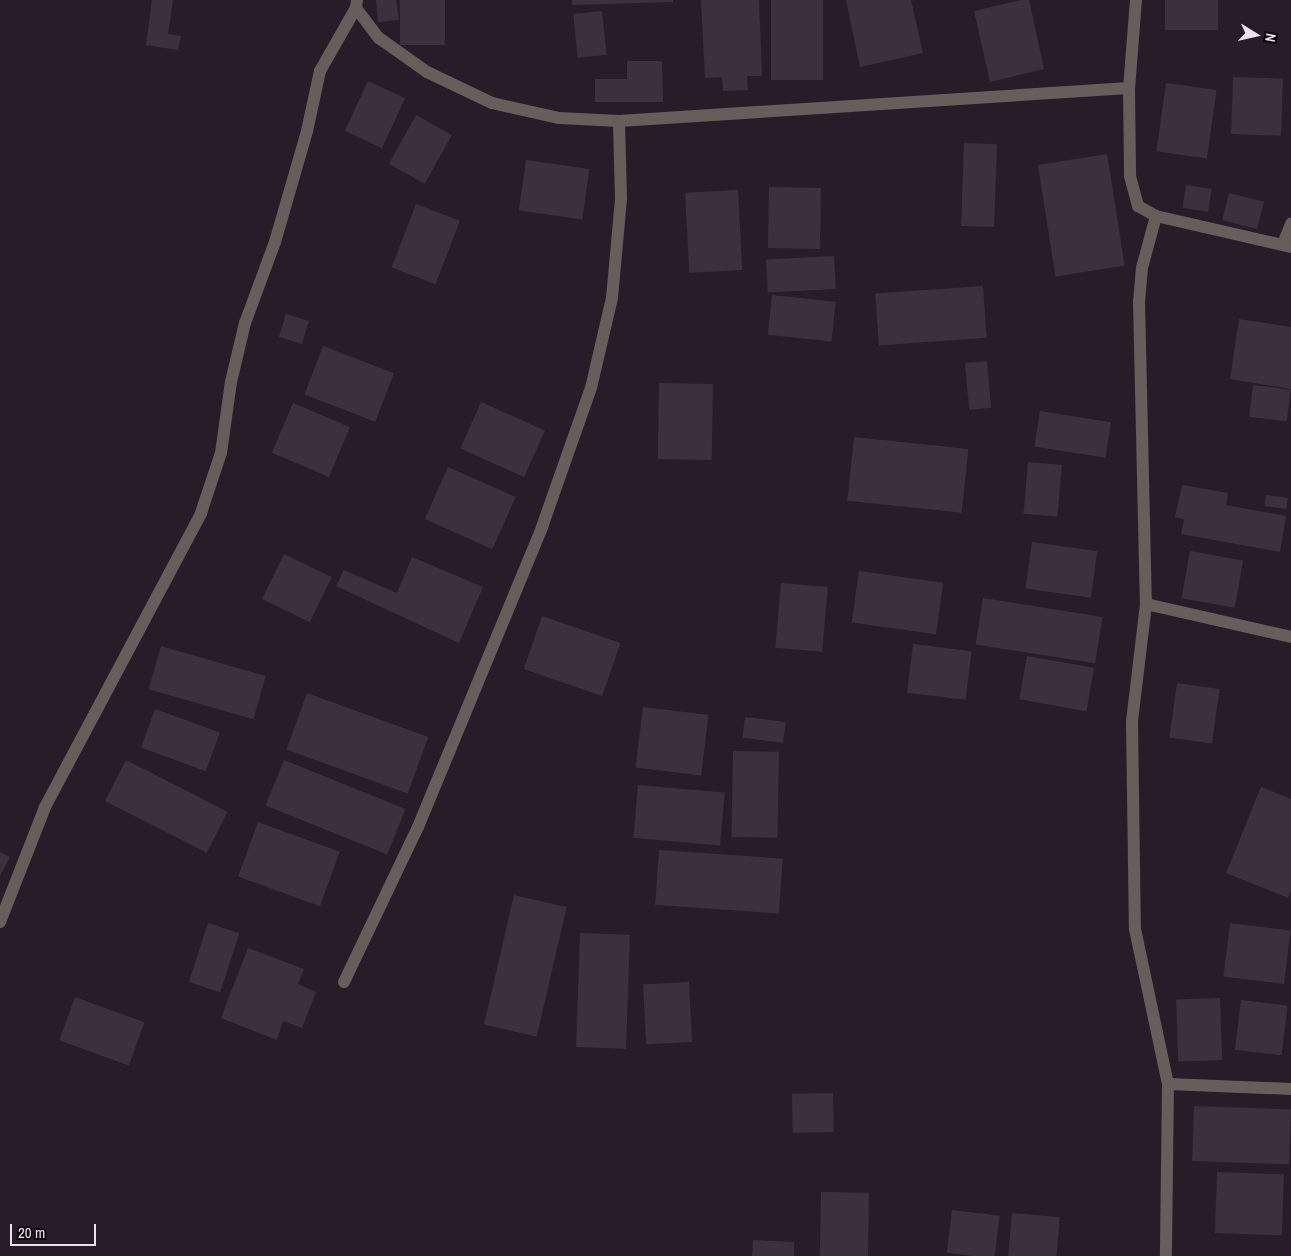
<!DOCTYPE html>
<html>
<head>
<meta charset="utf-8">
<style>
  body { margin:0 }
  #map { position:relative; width:1291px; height:1256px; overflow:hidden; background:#271d29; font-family:"Archivo Narrow",sans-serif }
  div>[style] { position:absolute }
  .building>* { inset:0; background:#3b313d; transform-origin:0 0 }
  .minor>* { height:12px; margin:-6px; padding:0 6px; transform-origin:6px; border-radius:6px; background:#655e5a }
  span { translate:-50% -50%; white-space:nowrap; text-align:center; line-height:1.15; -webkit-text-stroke:4px #0d090e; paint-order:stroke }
  .north { position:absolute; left:1231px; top:10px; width:50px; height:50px; -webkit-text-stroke:4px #0d090e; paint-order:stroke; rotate:100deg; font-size:14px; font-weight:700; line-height:20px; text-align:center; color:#e9e2ea }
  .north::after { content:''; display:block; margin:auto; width:18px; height:22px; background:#e9e2ea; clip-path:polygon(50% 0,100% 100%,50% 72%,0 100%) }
  .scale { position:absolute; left:10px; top:1224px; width:86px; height:22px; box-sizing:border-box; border:2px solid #e9e2ea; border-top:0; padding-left:6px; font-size:15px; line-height:18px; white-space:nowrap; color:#e9e2ea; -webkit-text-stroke:4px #0d090e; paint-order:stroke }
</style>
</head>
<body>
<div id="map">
  <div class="building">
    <div style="clip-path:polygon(152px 0,173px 0,168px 34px,181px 36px,178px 50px,146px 45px)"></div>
    <div style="clip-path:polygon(376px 0,396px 0,399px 20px,378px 22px)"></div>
    <div style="left:400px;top:0;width:45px;height:45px"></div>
    <div style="clip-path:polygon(572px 0,673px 0,673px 2px,572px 5px)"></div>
    <div style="clip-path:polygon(701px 0,759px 0,762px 76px,747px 76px,748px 90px,723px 91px,722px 77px,705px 78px)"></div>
    <div style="left:771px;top:0;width:52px;height:80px"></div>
    <div style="clip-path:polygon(846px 0,911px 0,923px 53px,860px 67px)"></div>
    <div style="clip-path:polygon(1021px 0,1029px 0,1044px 69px,990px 82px,974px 11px)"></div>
    <div style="left:1165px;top:0;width:53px;height:30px"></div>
    <div style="left:602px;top:11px;width:44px;height:29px;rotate:84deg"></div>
    <div style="clip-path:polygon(627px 61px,662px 61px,663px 102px,595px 102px,595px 79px,627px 79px)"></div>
    <div style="left:1233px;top:77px;width:50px;height:57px;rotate:2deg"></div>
    <div style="left:368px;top:81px;width:41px;height:55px;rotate:25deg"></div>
    <div style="left:1166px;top:83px;width:51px;height:69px;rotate:8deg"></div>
    <div style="left:416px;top:115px;width:41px;height:56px;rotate:29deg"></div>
    <div style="left:964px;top:143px;width:33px;height:83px;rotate:2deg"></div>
    <div style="left:1107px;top:154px;width:113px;height:70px;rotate:81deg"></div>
    <div style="left:526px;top:160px;width:64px;height:51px;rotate:8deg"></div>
    <div style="left:1186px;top:185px;width:26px;height:23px;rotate:9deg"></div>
    <div style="left:769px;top:187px;width:52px;height:61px;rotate:1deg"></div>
    <div style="left:738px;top:190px;width:80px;height:53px;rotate:87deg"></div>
    <div style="left:1229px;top:193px;width:36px;height:28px;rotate:14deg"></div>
    <div style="left:416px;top:204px;width:47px;height:68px;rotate:21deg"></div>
    <div style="left:834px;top:256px;width:33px;height:68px;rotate:87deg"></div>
    <div style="left:983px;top:286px;width:52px;height:108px;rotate:86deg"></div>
    <div style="left:772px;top:295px;width:64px;height:40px;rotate:6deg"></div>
    <div style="left:286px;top:314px;width:24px;height:24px;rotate:17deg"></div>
    <div style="clip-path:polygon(1239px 319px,1291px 327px,1291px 389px,1230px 379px)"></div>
    <div style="left:323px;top:346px;width:76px;height:52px;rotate:21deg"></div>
    <div style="left:987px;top:361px;width:47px;height:22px;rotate:85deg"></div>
    <div style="left:659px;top:383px;width:54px;height:76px;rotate:1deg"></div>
    <div style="left:1253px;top:385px;width:38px;height:32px;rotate:7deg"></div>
    <div style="left:481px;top:402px;width:70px;height:51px;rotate:24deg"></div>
    <div style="left:293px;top:403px;width:62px;height:54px;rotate:23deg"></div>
    <div style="left:1040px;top:411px;width:72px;height:36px;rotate:9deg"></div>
    <div style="left:854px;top:437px;width:115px;height:64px;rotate:6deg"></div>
    <div style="left:1028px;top:462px;width:34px;height:52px;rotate:5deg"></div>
    <div style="left:448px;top:467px;width:74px;height:57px;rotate:24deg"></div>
    <div style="clip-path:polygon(1182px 485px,1228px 493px,1226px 505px,1286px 516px,1280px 552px,1181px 534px,1184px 519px,1175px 517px)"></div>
    <div style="left:1266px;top:495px;width:22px;height:11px;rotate:8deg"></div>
    <div style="left:1032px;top:542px;width:66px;height:47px;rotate:8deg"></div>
    <div style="left:1190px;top:551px;width:54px;height:48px;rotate:10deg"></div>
    <div style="left:284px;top:554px;width:53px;height:50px;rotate:26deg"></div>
    <div style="clip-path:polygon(412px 557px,483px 587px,459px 643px,336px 586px,344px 570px,397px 593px)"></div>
    <div style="left:859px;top:571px;width:85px;height:52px;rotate:8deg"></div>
    <div style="left:781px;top:583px;width:47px;height:65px;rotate:5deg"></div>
    <div style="left:983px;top:598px;width:121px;height:47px;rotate:9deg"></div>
    <div style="left:542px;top:616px;width:83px;height:56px;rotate:19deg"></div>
    <div style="left:913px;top:644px;width:59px;height:49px;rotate:7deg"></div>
    <div style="left:161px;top:646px;width:109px;height:45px;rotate:16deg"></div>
    <div style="left:1027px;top:656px;width:68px;height:44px;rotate:10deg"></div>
    <div style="left:1177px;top:683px;width:43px;height:55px;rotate:8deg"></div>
    <div style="left:307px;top:693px;width:129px;height:60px;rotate:20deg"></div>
    <div style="left:643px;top:707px;width:66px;height:61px;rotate:7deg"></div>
    <div style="left:155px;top:709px;width:69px;height:41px;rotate:20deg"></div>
    <div style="left:745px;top:717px;width:41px;height:21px;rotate:7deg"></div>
    <div style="left:733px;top:751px;width:46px;height:86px;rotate:1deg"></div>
    <div style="left:126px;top:760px;width:114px;height:46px;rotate:27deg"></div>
    <div style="left:284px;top:760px;width:131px;height:49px;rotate:22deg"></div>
    <div style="left:638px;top:785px;width:87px;height:53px;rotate:5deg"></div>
    <div style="clip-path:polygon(1261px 787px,1291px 799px,1291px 891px,1288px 898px,1226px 873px)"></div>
    <div style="left:258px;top:822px;width:87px;height:58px;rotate:20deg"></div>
    <div style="left:659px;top:850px;width:124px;height:55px;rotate:4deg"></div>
    <div style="clip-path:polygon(0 852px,10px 857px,0 876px)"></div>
    <div style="left:514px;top:895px;width:54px;height:133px;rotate:13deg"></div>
    <div style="left:208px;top:923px;width:33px;height:62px;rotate:18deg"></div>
    <div style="left:1230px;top:923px;width:61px;height:54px;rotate:7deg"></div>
    <div style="left:580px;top:933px;width:50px;height:114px;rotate:2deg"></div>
    <div style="clip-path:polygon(248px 948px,304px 969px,298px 984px,316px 992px,302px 1028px,283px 1021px,277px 1040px,221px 1018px)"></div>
    <div style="left:689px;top:982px;width:60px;height:46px;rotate:87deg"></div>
    <div style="left:75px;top:997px;width:74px;height:46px;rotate:20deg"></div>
    <div style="left:1220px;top:998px;width:62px;height:44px;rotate:88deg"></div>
    <div style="left:1241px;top:1000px;width:47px;height:50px;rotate:7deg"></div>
    <div style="left:833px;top:1093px;width:39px;height:41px;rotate:89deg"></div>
    <div style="left:1194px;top:1106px;width:97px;height:55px;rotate:2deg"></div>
    <div style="left:1217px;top:1172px;width:67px;height:61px;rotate:2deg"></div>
    <div style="left:821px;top:1192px;width:48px;height:64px;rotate:1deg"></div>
    <div style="left:952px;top:1210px;width:48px;height:43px;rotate:7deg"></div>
    <div style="left:1012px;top:1213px;width:48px;height:43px;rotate:5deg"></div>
    <div style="clip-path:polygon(753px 1240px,794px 1242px,794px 1256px,752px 1256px)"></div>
  </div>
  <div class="minor">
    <div style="left:1136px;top:0;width:88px;rotate:94.5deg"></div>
    <div style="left:1129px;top:88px;width:88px;rotate:89.3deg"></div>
    <div style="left:1130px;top:176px;width:31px;rotate:75deg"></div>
    <div style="left:1138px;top:206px;width:21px;rotate:29deg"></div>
    <div style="left:1156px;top:216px;width:139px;rotate:12.9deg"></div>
    <div style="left:356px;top:8px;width:38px;rotate:53deg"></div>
    <div style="left:379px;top:38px;width:59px;rotate:35.3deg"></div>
    <div style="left:427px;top:72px;width:72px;rotate:25.5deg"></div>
    <div style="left:492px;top:103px;width:69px;rotate:12.6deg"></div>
    <div style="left:559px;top:118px;width:60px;rotate:2.9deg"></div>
    <div style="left:619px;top:121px;width:511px;rotate:-3.7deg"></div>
    <div style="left:1156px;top:216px;width:54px;rotate:105.1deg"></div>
    <div style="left:1142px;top:268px;width:33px;rotate:95deg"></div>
    <div style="left:1139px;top:301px;width:303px;rotate:88.7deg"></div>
    <div style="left:1146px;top:604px;width:119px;rotate:96.8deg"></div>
    <div style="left:1132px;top:722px;width:207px;rotate:89.2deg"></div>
    <div style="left:1135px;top:929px;width:158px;rotate:78deg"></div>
    <div style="left:1168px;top:1084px;width:172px;rotate:90.7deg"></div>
    <div style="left:1283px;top:244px;width:22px;rotate:-68deg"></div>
    <div style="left:1146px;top:604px;width:149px;rotate:12.8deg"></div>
    <div style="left:0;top:922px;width:123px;rotate:-68.6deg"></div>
    <div style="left:45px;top:807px;width:333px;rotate:-62deg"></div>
    <div style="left:201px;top:513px;width:63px;rotate:-71.6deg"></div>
    <div style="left:221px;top:453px;width:72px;rotate:-82deg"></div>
    <div style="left:231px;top:382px;width:61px;rotate:-76.7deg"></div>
    <div style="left:245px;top:323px;width:86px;rotate:-69.7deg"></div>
    <div style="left:275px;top:242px;width:116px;rotate:-73.9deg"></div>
    <div style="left:307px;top:131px;width:61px;rotate:-77.8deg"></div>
    <div style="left:320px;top:71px;width:73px;rotate:-60.3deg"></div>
    <div style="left:356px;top:8px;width:8px;rotate:-83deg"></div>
    <div style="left:344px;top:982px;width:172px;rotate:-64.5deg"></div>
    <div style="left:418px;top:827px;width:325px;rotate:-67.5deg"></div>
    <div style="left:542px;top:527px;width:147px;rotate:-70.6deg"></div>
    <div style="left:591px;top:388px;width:92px;rotate:-76.9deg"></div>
    <div style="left:612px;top:298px;width:99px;rotate:-84.8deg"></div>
    <div style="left:621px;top:199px;width:78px;rotate:-91.5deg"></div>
    <div style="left:1168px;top:1084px;width:123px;rotate:2.3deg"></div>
  </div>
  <div class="north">N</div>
  <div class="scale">20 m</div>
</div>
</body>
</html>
